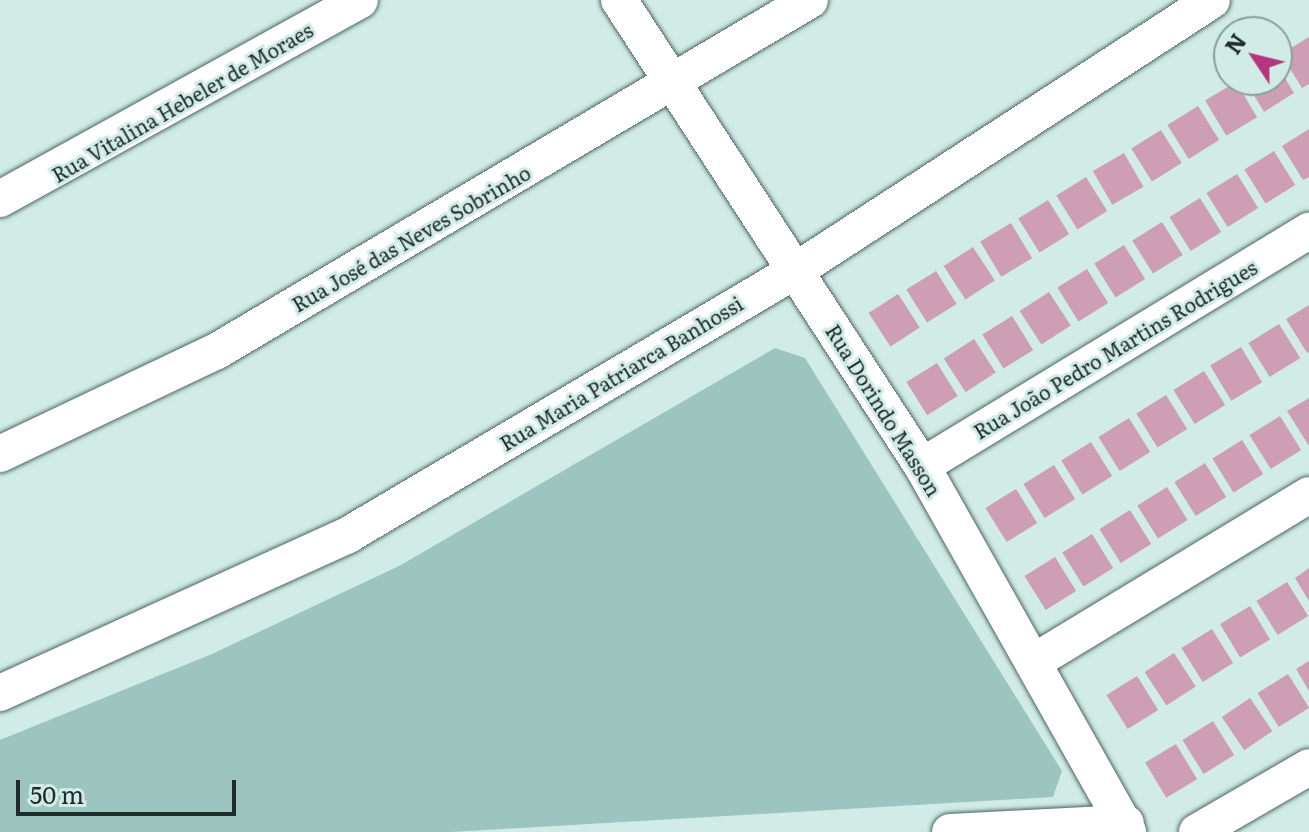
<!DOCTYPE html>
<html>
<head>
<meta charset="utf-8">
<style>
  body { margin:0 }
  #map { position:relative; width:1309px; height:832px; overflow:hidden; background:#d1ece7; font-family:Literata,serif }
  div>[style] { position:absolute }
  .green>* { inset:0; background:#9bc5be }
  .building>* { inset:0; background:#ce9fb4; transform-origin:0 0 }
  .roads { filter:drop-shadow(0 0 2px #4e6661) drop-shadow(0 0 2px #4e6661) }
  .minor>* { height:36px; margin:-18px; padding:0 18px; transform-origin:18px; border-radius:18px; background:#fff }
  span { translate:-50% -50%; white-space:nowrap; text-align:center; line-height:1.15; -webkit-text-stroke:6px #d1ece7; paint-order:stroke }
  .street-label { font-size:20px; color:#212b2a }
  .north { position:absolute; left:1213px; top:16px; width:80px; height:80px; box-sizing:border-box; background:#d1ece7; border:2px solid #8b9f9b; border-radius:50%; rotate:305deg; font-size:22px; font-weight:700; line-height:32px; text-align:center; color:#212b2a }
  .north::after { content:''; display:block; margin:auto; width:28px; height:36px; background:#b7357e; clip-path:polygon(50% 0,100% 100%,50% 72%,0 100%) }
  .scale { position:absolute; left:16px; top:780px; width:220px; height:36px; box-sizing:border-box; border:4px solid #212b2a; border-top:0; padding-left:10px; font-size:24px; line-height:28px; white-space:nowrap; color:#212b2a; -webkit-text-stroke:6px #d1ece7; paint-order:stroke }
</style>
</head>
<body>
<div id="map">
  <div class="green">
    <div style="clip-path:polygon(775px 348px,805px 358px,1062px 771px,1053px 797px,451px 832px,0 832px,0 740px,212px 654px,399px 566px)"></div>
  </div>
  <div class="building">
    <div style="clip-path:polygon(1309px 37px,1309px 84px,1302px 88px,1281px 54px)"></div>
    <div style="clip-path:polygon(1277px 65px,1294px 93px,1264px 112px,1245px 80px,1277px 80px)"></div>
    <div style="left:1236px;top:82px;width:41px;height:36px;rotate:59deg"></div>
    <div style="left:1198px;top:106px;width:40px;height:36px;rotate:58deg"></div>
    <div style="clip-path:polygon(1309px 129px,1309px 177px,1303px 180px,1282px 146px)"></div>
    <div style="left:1161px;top:130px;width:39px;height:35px;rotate:58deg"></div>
    <div style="left:1274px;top:151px;width:40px;height:35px;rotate:58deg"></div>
    <div style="left:1124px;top:153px;width:39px;height:36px;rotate:60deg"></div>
    <div style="left:1237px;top:174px;width:40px;height:36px;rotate:58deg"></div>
    <div style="left:1086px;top:177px;width:40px;height:35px;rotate:58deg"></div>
    <div style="left:1200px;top:198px;width:40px;height:36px;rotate:58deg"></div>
    <div style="left:1048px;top:200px;width:40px;height:35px;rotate:58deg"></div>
    <div style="left:1162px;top:222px;width:39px;height:35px;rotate:58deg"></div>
    <div style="left:1011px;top:223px;width:41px;height:36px;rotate:59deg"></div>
    <div style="left:1124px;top:245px;width:40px;height:35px;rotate:58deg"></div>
    <div style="left:973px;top:247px;width:40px;height:35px;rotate:57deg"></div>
    <div style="left:1087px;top:269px;width:40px;height:35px;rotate:58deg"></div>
    <div style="left:936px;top:271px;width:39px;height:35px;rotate:58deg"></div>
    <div style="left:1049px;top:292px;width:40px;height:35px;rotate:57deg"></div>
    <div style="left:898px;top:294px;width:40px;height:35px;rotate:57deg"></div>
    <div style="clip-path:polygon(1309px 305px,1309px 352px,1307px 353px,1286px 319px)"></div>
    <div style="left:1012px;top:316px;width:40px;height:35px;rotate:58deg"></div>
    <div style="left:1279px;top:324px;width:40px;height:36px;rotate:58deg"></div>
    <div style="left:974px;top:339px;width:40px;height:36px;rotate:57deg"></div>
    <div style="left:1241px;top:347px;width:41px;height:36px;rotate:59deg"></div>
    <div style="left:937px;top:363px;width:39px;height:36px;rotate:58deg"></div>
    <div style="left:1204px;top:371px;width:40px;height:36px;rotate:58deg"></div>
    <div style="left:1166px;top:395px;width:40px;height:35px;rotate:58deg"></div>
    <div style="clip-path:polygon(1309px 398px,1309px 446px,1287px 411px)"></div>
    <div style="left:1280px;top:416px;width:40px;height:36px;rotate:58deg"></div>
    <div style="left:1129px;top:418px;width:40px;height:36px;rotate:58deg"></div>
    <div style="left:1242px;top:440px;width:40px;height:35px;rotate:58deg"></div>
    <div style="left:1091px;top:442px;width:40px;height:35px;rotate:58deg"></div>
    <div style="left:1205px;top:463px;width:40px;height:36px;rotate:58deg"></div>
    <div style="left:1054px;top:465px;width:40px;height:36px;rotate:58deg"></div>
    <div style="left:1167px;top:487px;width:39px;height:35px;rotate:58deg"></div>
    <div style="left:1016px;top:489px;width:40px;height:36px;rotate:58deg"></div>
    <div style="left:1130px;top:510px;width:40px;height:36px;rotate:58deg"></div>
    <div style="left:1092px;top:534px;width:40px;height:35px;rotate:58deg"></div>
    <div style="left:1055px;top:557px;width:40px;height:36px;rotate:58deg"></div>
    <div style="clip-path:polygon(1309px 568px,1309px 601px,1295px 578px)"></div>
    <div style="left:1287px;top:582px;width:40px;height:36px;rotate:58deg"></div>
    <div style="left:1250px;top:606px;width:39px;height:35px;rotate:59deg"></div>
    <div style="left:1212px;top:629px;width:40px;height:36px;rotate:58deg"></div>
    <div style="left:1174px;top:653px;width:40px;height:35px;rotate:57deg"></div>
    <div style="clip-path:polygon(1309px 661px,1309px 691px,1296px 669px)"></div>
    <div style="left:1288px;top:674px;width:40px;height:36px;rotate:58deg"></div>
    <div style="left:1137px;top:676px;width:40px;height:36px;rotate:58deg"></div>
    <div style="left:1250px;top:698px;width:40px;height:34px;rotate:56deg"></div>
    <div style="left:1213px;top:721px;width:40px;height:36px;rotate:58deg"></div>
    <div style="left:1176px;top:744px;width:41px;height:36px;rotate:59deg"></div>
  </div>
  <div class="roads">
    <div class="minor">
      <div style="left:619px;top:0;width:556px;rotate:56.97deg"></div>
      <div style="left:922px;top:466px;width:420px;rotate:60.6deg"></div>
      <div style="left:0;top:199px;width:411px;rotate:-28.9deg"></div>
      <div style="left:0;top:454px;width:240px;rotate:-25.4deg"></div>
      <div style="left:217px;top:351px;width:689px;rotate:-30.62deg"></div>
      <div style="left:922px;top:466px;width:453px;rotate:-31.3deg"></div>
      <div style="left:1035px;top:661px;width:320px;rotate:-31.2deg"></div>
      <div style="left:0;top:693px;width:382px;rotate:-24.4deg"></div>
      <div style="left:348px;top:535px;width:519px;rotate:-30.57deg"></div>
      <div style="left:795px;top:271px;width:497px;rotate:-33deg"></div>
      <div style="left:950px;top:832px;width:176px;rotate:-2.9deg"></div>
      <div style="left:1197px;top:832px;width:129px;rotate:-30.1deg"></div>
    </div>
  </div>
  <div class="street-label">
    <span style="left:182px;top:102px;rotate:-30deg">Rua Vitalina Hebeler de Moraes</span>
    <span style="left:411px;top:238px;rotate:-30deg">Rua José das Neves Sobrinho</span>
    <span style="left:1115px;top:349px;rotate:-31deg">Rua João Pedro Martins Rodrigues</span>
    <span style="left:621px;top:373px;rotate:-31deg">Rua Maria Patriarca Banhossi</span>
    <span style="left:884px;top:410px;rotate:58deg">Rua Dorindo Masson</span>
  </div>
  <div class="north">N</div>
  <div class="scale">50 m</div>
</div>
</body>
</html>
